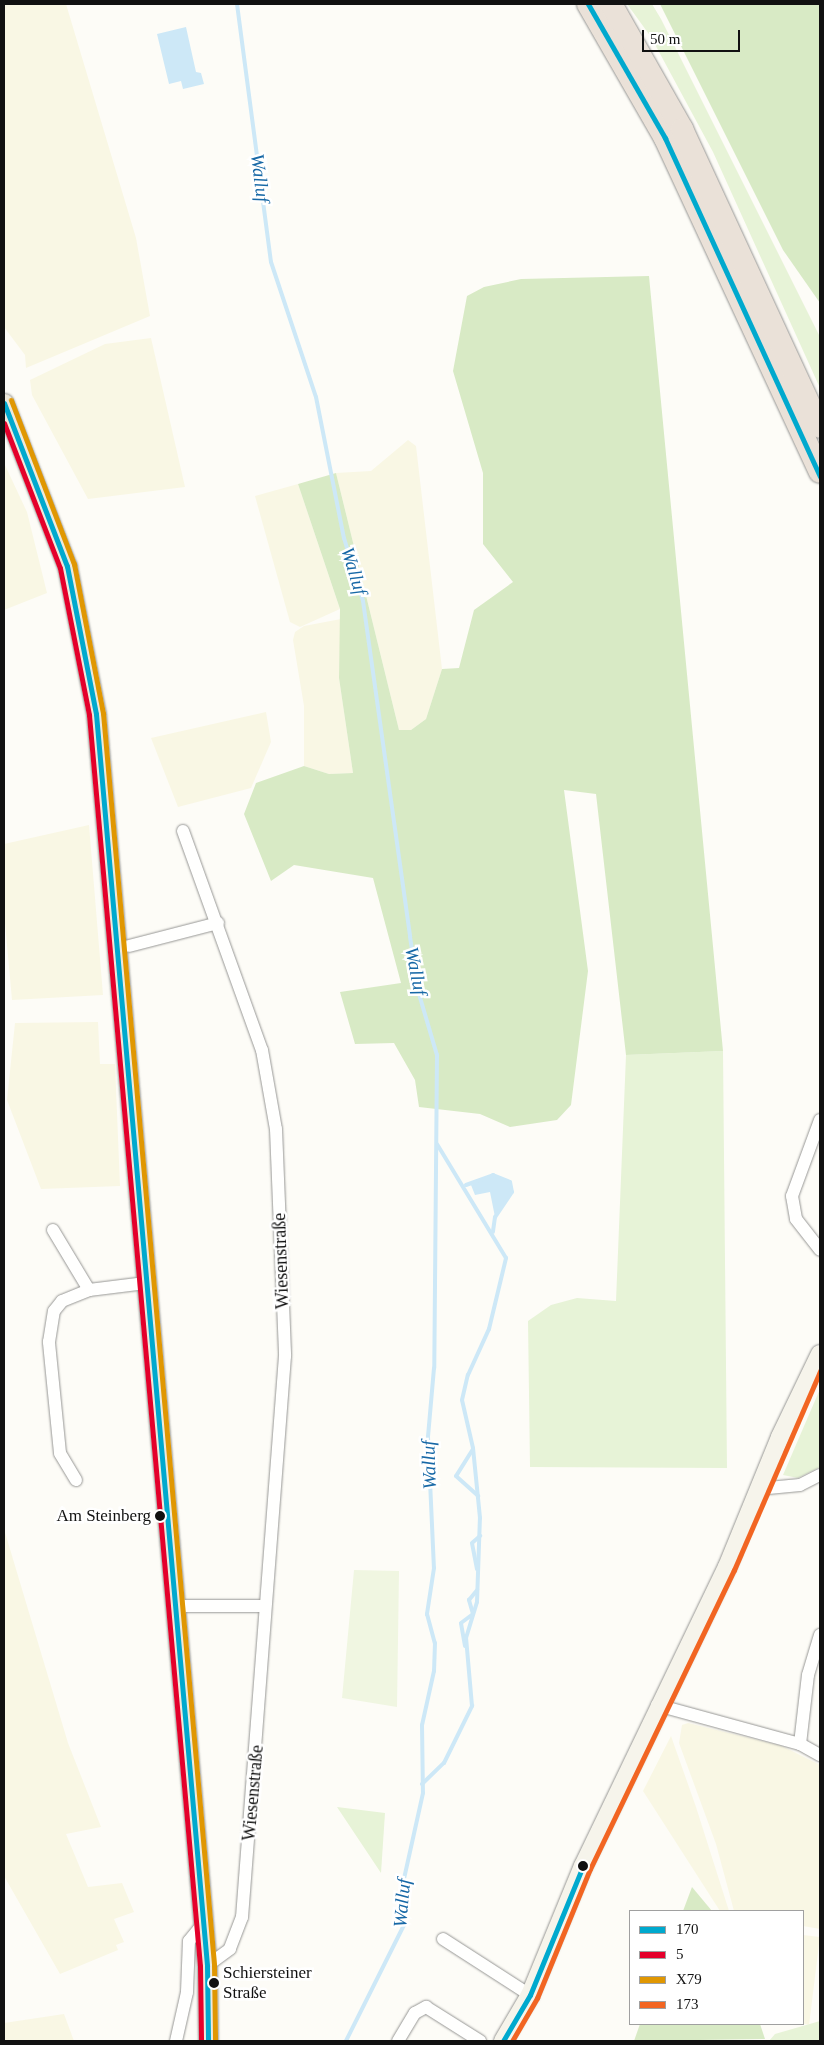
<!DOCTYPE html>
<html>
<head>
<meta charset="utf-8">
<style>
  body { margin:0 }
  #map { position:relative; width:824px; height:2045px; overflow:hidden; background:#fdfcf7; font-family:Georgia,serif }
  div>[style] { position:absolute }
  .farmland>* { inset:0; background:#f9f7e4; transform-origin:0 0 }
  .green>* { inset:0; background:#e7f3d7 }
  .forest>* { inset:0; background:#d8eac5 }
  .pitch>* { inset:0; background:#f0f6e1 }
  .water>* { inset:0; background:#cde8f7 }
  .stream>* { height:4px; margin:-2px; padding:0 2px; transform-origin:2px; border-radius:2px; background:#cde8f7 }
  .roads { filter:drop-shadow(0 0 1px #979795) drop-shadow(0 0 1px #979795) }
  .street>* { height:12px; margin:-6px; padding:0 6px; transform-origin:6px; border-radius:6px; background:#fffffe }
  .secondary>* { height:18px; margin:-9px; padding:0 9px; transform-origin:9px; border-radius:9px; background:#f6f4eb }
  .primary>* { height:19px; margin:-9.5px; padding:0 9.5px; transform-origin:9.5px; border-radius:9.5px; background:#ede9dc }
  .highway>* { height:22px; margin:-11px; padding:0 11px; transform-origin:11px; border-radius:11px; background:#eae1d8 }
  .bus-1>* { height:5px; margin:-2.5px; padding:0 2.5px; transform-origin:2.5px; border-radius:2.5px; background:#00a9ce }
  .bus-2>* { height:5px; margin:-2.5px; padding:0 2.5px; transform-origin:2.5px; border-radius:2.5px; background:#e4002b }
  .bus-3>* { height:5px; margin:-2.5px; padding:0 2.5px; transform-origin:2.5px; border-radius:2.5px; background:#e09702 }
  .bus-4>* { height:5px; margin:-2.5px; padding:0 2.5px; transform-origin:2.5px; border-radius:2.5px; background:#f26522 }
  .dots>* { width:14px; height:14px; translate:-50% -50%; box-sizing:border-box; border:2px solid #fff; border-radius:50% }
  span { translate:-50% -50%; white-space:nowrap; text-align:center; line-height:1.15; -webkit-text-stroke:5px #fff; paint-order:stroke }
  .bus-label { font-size:17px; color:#111 }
  .right { translate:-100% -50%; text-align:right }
  .left { translate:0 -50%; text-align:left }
  .street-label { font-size:18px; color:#111 }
  .water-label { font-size:19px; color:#1768a6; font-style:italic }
  .frame { position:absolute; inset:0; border:5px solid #111; pointer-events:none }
  .legend { position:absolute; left:629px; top:1910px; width:175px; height:115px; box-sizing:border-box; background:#fff; border:1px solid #a0a0a0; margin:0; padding:6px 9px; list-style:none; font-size:15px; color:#111 }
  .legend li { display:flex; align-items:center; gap:10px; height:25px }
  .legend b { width:25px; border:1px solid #a0a0a0 }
  .scale { position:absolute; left:642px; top:30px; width:98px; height:22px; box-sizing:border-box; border:2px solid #111; border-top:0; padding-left:6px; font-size:15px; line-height:18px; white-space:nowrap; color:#111; -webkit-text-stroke:4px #fff; paint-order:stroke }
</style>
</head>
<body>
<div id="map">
  <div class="farmland">
    <div style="clip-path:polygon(4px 4px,66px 4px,136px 238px,150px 316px,26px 368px,25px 355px,4px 327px)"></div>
    <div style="clip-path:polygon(151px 338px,185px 487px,88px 499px,32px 395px,30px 380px,105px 344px)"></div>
    <div style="clip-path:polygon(408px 440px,416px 446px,442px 669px,426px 719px,411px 730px,399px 730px,336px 473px,371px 471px)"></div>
    <div style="clip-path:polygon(4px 463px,27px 512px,47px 593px,4px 610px)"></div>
    <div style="clip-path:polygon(298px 484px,340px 609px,300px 627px,290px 622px,255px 496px)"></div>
    <div style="clip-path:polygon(341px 619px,339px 678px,353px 773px,329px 774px,304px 766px,304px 706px,293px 640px,295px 632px,304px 626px)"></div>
    <div style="clip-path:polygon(266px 712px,271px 742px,251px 788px,178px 807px,151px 738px)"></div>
    <div style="clip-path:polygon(89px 825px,103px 995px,12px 1000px,4px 912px,4px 844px)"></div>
    <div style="clip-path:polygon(98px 1022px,100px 1064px,115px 1064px,120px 1186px,41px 1189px,7px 1100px,15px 1023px)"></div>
    <div style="clip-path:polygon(4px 1529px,68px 1743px,101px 1827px,66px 1834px,88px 1887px,122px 1883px,134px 1912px,114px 1919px,124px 1942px,116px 1945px,118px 1950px,60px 1974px,4px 1876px)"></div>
    <div style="clip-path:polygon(688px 1723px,782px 1746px,820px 1765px,820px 1929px,803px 1926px,803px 1911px,734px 1911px,716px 1844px,679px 1743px,682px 1725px)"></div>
    <div style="clip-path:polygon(671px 1736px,696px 1807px,729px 1911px,720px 1911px,643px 1791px)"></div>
    <div style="left:803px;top:1935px;width:17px;height:88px;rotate:7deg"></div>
    <div style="clip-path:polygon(64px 2014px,74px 2041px,4px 2041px,4px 2023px)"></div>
  </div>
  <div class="green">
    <div style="clip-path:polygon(627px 4px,652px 4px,661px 19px,820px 337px,820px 388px,713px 152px,651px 37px)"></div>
    <div style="clip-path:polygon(723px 1051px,727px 1468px,530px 1467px,528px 1321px,551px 1305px,577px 1298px,616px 1301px,626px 1055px)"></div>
    <div style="clip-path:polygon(820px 1389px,820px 1467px,798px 1478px,783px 1475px)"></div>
    <div style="clip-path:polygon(337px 1807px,385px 1813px,381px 1873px)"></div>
    <div style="clip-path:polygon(820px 2021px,820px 2041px,769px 2041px,775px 2034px)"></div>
  </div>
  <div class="forest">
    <div style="clip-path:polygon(660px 4px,820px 4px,820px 303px,783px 250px)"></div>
    <div style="clip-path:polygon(649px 276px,723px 1051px,626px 1055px,596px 794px,564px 790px,588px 971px,571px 1105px,557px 1120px,510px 1127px,480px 1114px,419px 1107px,415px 1080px,394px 1043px,355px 1044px,340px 992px,401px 983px,373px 878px,294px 865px,271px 881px,244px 814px,256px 783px,304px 766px,329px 774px,353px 773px,339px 678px,340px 609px,298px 484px,336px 473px,399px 730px,411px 730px,426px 719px,442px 669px,459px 668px,474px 610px,513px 582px,483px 544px,483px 473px,453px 371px,467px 296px,484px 287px,521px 279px)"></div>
    <div style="clip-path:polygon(692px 1887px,712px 1911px,683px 1911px)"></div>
    <div style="clip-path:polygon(640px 2024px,760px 2024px,765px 2039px,634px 2041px)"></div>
  </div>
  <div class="pitch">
    <div style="clip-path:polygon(354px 1570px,399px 1571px,397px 1707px,342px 1698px)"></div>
  </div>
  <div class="water">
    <div style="clip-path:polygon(186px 27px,196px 72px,201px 73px,204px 84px,183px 89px,181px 81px,169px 84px,157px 34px)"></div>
    <div style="clip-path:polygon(493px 1175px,510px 1182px,512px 1192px,495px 1217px,490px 1192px,475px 1195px,471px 1185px)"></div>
  </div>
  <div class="stream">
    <div style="left:237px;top:4px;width:260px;rotate:82.5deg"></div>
    <div style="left:271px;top:262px;width:142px;rotate:71.6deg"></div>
    <div style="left:316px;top:397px;width:144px;rotate:78.8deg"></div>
    <div style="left:344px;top:538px;width:66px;rotate:73.2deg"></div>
    <div style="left:363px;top:601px;width:339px;rotate:82deg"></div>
    <div style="left:410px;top:937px;width:58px;rotate:81deg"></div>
    <div style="left:419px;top:994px;width:64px;rotate:73.6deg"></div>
    <div style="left:437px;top:1055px;width:313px;rotate:90.5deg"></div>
    <div style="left:434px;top:1368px;width:69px;rotate:95deg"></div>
    <div style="left:428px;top:1437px;width:131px;rotate:87.4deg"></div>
    <div style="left:434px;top:1568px;width:47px;rotate:98.7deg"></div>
    <div style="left:427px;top:1614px;width:30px;rotate:75deg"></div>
    <div style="left:435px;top:1643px;width:28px;rotate:92deg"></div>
    <div style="left:434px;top:1671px;width:55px;rotate:102.5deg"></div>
    <div style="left:422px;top:1725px;width:68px;rotate:89.2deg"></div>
    <div style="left:423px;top:1793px;width:97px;rotate:102.5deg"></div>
    <div style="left:402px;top:1888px;width:37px;rotate:87deg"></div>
    <div style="left:404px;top:1925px;width:130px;rotate:116.6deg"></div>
    <div style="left:466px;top:1185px;width:29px;rotate:-20deg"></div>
    <div style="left:493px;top:1175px;width:18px;rotate:22deg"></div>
    <div style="left:510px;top:1182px;width:10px;rotate:79deg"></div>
    <div style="left:512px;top:1192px;width:30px;rotate:124deg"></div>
    <div style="left:495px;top:1217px;width:15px;rotate:98deg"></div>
    <div style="left:473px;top:1449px;width:32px;rotate:122deg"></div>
    <div style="left:456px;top:1476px;width:30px;rotate:42deg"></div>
    <div style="left:477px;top:1569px;width:26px;rotate:-101deg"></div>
    <div style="left:472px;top:1543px;width:11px;rotate:-41deg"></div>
    <div style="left:465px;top:1646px;width:23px;rotate:-100deg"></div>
    <div style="left:461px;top:1623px;width:15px;rotate:-37deg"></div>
    <div style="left:473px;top:1614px;width:15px;rotate:-106deg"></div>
    <div style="left:469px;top:1600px;width:13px;rotate:-51deg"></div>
    <div style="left:422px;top:1784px;width:30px;rotate:-44deg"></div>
    <div style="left:444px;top:1763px;width:64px;rotate:-63.8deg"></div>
    <div style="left:472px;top:1706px;width:68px;rotate:-95deg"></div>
    <div style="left:466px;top:1638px;width:38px;rotate:-73deg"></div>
    <div style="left:477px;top:1602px;width:84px;rotate:-88deg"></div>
    <div style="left:480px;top:1518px;width:70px;rotate:-95.7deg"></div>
    <div style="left:473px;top:1448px;width:49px;rotate:-102.9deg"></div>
    <div style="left:462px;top:1400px;width:26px;rotate:-77deg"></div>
    <div style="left:468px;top:1375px;width:51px;rotate:-65.5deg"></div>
    <div style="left:489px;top:1329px;width:73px;rotate:-76.5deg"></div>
    <div style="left:506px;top:1258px;width:133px;rotate:-121.2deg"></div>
  </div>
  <div class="roads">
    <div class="street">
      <div style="left:183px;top:831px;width:233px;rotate:70.2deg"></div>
      <div style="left:262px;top:1050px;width:80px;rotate:80deg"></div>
      <div style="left:276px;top:1129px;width:227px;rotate:87.7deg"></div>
      <div style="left:285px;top:1356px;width:563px;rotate:94.38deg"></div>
      <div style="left:242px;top:1917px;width:34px;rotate:111deg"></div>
      <div style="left:230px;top:1949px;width:29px;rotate:144deg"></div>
      <div style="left:129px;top:946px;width:92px;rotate:-14.5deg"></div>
      <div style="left:820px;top:1120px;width:81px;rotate:110.2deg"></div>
      <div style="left:792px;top:1196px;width:23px;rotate:80deg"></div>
      <div style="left:796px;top:1219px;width:39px;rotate:52deg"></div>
      <div style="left:53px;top:1230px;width:70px;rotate:59deg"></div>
      <div style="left:76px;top:1480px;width:31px;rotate:-121deg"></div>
      <div style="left:60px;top:1453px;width:112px;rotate:-95.7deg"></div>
      <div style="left:49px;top:1342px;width:31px;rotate:-81deg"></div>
      <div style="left:54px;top:1311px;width:13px;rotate:-51deg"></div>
      <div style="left:62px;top:1301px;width:29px;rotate:-22deg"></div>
      <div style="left:89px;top:1290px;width:57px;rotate:-7deg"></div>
      <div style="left:758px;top:1489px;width:42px;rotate:-5.4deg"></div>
      <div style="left:800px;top:1485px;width:22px;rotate:-27deg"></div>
      <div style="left:175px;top:1606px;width:89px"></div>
      <div style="left:657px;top:1705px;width:148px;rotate:15.3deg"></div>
      <div style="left:800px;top:1744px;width:23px;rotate:29deg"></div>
      <div style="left:800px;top:1744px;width:69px;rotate:-83.4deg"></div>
      <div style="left:808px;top:1675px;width:42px;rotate:-73.3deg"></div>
      <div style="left:443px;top:1939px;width:103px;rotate:32.8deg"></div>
      <div style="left:176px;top:2041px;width:50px;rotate:-77.3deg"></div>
      <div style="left:187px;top:1992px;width:51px;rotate:-87.8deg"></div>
      <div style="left:189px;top:1941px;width:22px;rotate:-51deg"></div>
      <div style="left:398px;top:2041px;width:33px;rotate:-59deg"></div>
      <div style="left:415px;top:2013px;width:13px;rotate:-29deg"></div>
      <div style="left:426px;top:2007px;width:64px;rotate:32.2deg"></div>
    </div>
    <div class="secondary">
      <div style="left:503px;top:2041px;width:53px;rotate:-59.6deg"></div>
      <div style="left:530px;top:1995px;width:139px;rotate:-67.7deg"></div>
      <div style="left:583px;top:1866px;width:332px;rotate:-64.3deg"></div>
      <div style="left:727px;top:1567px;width:140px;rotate:-67.8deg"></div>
      <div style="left:780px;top:1437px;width:92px;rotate:-64.3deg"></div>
    </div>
    <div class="primary">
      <div style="left:4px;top:403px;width:175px;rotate:68.9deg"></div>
      <div style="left:67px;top:566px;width:151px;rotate:78.9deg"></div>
      <div style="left:96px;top:714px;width:1257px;rotate:84.93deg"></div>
      <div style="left:207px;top:1966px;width:75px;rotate:89.2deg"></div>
    </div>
    <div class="highway">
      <div style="left:588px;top:4px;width:155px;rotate:60.1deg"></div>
      <div style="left:665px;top:138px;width:368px;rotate:65.1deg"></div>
      <div style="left:611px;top:4px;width:144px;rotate:60.4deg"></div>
      <div style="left:682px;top:129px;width:328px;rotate:65.2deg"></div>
    </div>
  </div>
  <div class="bus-1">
    <div style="left:588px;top:4px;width:155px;rotate:60.1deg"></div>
    <div style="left:665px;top:138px;width:372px;rotate:65.4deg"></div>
    <div style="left:4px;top:403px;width:175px;rotate:68.9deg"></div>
    <div style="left:67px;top:566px;width:151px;rotate:78.9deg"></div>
    <div style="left:96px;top:714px;width:1257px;rotate:84.93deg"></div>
    <div style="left:207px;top:1966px;width:75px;rotate:89.2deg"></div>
    <div style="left:503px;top:2041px;width:53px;rotate:-59.6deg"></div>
    <div style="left:530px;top:1995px;width:139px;rotate:-67.7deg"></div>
  </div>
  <div class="bus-2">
    <div style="left:4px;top:423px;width:155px;rotate:68.9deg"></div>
    <div style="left:60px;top:568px;width:150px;rotate:78.8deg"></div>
    <div style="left:89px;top:715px;width:1256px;rotate:84.93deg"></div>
    <div style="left:200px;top:1966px;width:75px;rotate:89.2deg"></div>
  </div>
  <div class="bus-3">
    <div style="left:11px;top:400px;width:176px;rotate:69deg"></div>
    <div style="left:74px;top:564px;width:152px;rotate:79deg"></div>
    <div style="left:103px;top:713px;width:1257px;rotate:84.93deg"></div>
    <div style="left:214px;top:1965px;width:76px;rotate:89.2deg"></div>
  </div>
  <div class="bus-4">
    <div style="left:512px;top:2041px;width:50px;rotate:-59.8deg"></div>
    <div style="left:537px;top:1998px;width:139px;rotate:-67.7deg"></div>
    <div style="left:590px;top:1869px;width:332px;rotate:-64.3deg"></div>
    <div style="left:734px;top:1570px;width:217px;rotate:-66.6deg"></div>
  </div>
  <div class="dots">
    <div style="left:160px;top:1516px;background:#111"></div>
    <div style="left:583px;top:1866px;background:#111"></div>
    <div style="left:214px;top:1983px;background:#111"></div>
  </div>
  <div class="bus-label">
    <span class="right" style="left:151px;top:1516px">Am Steinberg</span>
    <span class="left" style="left:223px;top:1983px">Schiersteiner<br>Straße</span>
  </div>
  <div class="street-label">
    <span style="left:281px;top:1261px;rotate:-92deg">Wiesenstraße</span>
    <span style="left:253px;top:1793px;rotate:-85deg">Wiesenstraße</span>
  </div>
  <div class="water-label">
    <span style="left:260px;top:178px;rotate:83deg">Walluf</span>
    <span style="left:354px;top:571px;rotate:73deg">Walluf</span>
    <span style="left:416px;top:971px;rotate:79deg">Walluf</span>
    <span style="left:429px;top:1465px;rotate:-92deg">Walluf</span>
    <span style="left:402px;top:1903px;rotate:-85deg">Walluf</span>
  </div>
  <div class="frame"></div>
  <ul class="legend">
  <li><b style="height:6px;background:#00a9ce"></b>170</li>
  <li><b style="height:6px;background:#e4002b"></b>5</li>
  <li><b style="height:6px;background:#e09702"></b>X79</li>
  <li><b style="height:6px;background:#f26522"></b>173</li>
  </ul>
  <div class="scale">50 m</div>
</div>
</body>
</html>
